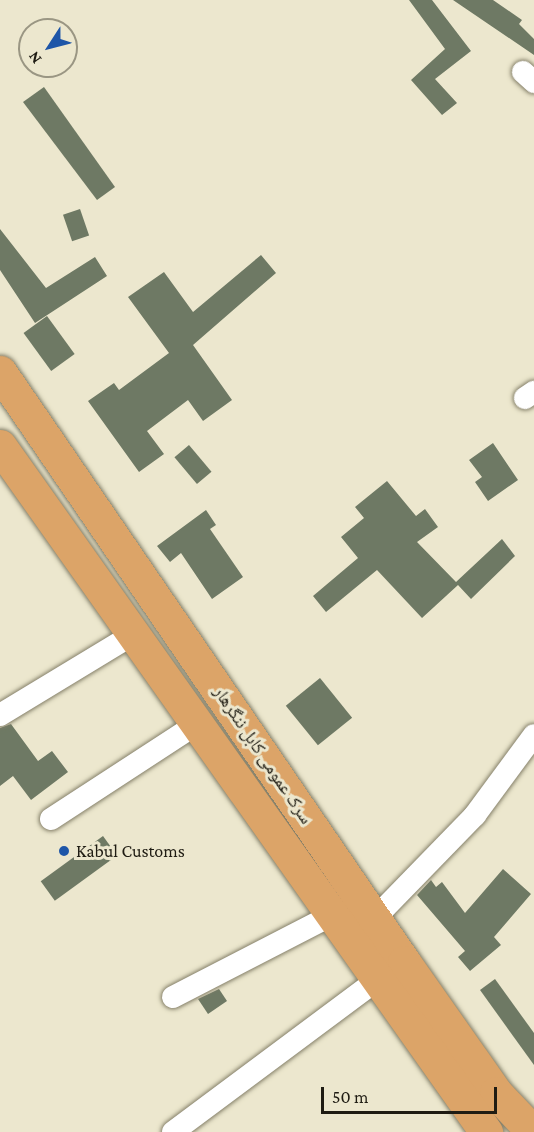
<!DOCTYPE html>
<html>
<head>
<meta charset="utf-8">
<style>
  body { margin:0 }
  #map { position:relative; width:534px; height:1132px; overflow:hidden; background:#ece7ce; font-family:"Crimson Pro","Noto Naskh Arabic",serif }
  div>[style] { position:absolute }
  .building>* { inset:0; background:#6e7964; transform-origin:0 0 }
  .roads { filter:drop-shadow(0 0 2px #858069) drop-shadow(0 0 2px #858069) }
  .minor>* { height:22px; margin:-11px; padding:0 11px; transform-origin:11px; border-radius:11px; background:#fff }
  .trunk>* { height:33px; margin:-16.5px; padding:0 16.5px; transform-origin:16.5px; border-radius:16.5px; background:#dca468 }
  .dots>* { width:16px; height:16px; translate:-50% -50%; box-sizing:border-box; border:3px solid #ece7ce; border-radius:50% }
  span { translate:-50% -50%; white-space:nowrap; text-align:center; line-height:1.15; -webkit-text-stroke:6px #ece7ce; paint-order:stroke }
  .street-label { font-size:18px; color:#1f1c13 }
  .poi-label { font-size:18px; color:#1f1c13 }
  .left { translate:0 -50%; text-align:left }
  .north { position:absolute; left:18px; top:18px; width:60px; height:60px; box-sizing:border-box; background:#ece7ce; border:2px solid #9a9683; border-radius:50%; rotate:234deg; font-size:16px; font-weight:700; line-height:24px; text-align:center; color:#1f1c13 }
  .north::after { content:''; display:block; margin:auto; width:21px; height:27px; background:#1e56a8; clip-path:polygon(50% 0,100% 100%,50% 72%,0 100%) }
  .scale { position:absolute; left:321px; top:1087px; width:176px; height:27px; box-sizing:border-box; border:3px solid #1f1c13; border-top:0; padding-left:8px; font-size:18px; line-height:21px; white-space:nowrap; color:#1f1c13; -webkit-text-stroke:4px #ece7ce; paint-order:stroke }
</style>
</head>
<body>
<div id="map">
  <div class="building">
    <div style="clip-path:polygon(409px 0,432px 0,471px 51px,435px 79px,457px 103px,442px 115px,411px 80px,445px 49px)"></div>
    <div style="clip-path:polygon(453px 0,493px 0,522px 20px,519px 24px,534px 39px,534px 55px)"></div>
    <div style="clip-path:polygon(44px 87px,115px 187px,97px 200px,23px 102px)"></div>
    <div style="left:80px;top:209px;width:28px;height:18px;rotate:71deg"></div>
    <div style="clip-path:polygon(0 229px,46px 288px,95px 257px,107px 276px,35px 323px,0 270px)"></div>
    <div style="clip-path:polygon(261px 255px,276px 273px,193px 345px,232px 400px,203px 421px,188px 400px,147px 431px,164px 454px,139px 472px,88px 401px,114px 383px,119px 390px,169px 353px,128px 297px,164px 272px,193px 312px)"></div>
    <div style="left:47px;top:316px;width:47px;height:29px;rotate:54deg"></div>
    <div style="clip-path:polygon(493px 443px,518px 480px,488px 501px,475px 482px,482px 477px,469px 460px)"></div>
    <div style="left:189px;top:445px;width:35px;height:19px;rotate:50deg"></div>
    <div style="clip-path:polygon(387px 481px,416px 516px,425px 509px,438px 527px,417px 542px,456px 582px,502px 539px,515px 556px,471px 599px,458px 585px,422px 618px,377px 570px,326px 612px,313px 596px,358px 558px,341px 537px,364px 518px,355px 507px)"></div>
    <div style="clip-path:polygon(206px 510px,216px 525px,210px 529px,243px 577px,212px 599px,181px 553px,170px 562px,157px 546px)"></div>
    <div style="left:320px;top:678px;width:51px;height:44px;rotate:51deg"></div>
    <div style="clip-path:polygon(11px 724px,38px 761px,52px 751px,68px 772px,31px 800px,13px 776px,0 786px,0 728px)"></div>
    <div style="left:103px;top:836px;width:24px;height:77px;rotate:54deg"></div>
    <div style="clip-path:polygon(503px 869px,531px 894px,494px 937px,501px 945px,470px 971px,458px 957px,465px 951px,417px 895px,431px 880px,436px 887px,442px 882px,465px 913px)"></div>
    <div style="clip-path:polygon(495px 979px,534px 1033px,534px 1065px,480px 990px)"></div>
    <div style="clip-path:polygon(219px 989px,227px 1001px,208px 1014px,198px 999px)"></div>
  </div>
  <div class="roads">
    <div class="minor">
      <div style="left:523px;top:72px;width:15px;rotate:42deg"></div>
      <div style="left:525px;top:398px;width:11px;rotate:-34deg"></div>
      <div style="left:0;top:715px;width:157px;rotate:-31.2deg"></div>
      <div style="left:51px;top:819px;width:176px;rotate:-33.1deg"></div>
      <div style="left:375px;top:918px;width:144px;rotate:-45.8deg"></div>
      <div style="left:475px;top:815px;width:99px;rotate:-53.6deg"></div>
      <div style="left:173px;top:997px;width:179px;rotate:-27.3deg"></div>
      <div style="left:173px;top:1132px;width:268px;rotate:-36.7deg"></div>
    </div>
    <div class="trunk">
      <div style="left:0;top:372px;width:715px;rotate:55.6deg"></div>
      <div style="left:404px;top:962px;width:160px;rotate:54.9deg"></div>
      <div style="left:496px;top:1093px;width:54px;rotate:46.5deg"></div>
      <div style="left:0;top:446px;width:841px;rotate:54.68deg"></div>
    </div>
  </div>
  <div class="dots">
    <div style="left:64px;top:851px;background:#1e56a8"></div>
  </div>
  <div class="street-label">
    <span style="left:263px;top:755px;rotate:56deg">سرک عمومی کابل ننگرهار</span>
  </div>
  <div class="poi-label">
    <span class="left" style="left:76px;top:851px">Kabul Customs</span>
  </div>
  <div class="north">N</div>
  <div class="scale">50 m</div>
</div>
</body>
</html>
